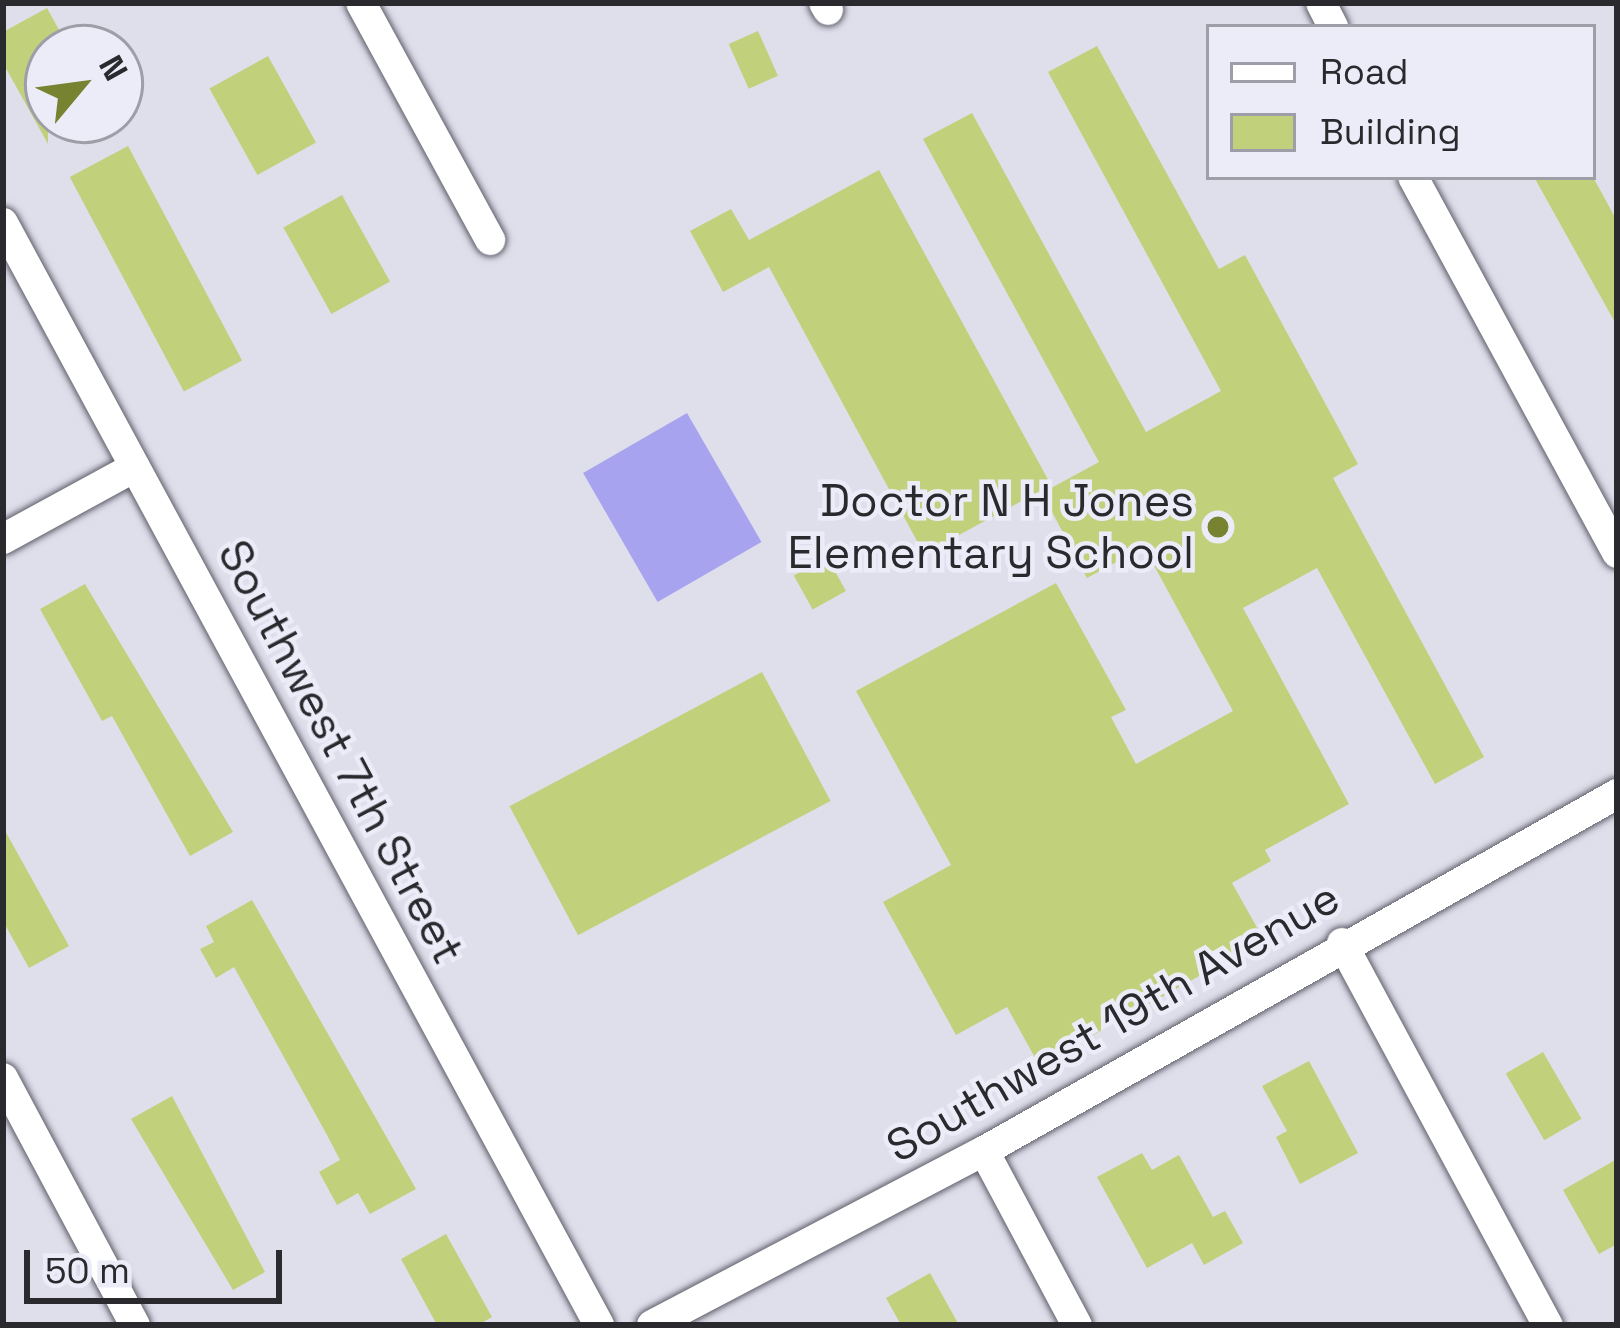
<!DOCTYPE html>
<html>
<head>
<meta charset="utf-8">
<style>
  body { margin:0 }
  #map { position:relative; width:1620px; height:1328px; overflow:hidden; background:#dfdfec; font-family:"Space Grotesk",sans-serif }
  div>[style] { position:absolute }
  .green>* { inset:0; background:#a8a3ef; transform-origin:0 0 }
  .building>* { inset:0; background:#c1d07b; transform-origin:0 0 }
  .roads { filter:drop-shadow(0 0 3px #5f5f6a) drop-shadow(0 0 3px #5f5f6a) }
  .minor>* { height:30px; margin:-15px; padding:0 15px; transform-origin:15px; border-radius:15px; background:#fff }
  .dots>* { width:33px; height:33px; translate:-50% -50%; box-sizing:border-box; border:6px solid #ececf9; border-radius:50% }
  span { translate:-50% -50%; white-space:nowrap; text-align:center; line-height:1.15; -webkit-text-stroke:9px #ececf9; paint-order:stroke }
  .poi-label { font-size:45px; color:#29292e }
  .right { translate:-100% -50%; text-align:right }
  .street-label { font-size:45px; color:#29292e }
  .frame { position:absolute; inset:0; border:6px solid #29292e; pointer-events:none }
  .legend { position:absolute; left:1206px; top:24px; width:390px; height:156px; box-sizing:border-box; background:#ececf9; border:3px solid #9e9ea8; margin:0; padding:15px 21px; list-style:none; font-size:36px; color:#29292e }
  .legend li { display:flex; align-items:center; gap:24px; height:60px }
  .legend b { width:60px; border:3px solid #9e9ea8 }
  .north { position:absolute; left:24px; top:24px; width:120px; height:120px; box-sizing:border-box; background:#ececf9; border:3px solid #9e9ea8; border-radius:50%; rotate:61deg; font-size:33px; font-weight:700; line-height:48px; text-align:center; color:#29292e }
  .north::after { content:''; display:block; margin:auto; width:42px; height:54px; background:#778330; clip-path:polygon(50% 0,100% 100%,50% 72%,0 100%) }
  .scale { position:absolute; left:24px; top:1250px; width:258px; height:54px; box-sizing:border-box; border:6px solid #29292e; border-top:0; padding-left:15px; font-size:36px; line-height:42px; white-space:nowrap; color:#29292e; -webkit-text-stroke:9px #ececf9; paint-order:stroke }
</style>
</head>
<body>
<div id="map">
  <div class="green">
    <div style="left:687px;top:413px;width:149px;height:120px;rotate:60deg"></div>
  </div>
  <div class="building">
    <div style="clip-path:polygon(47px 8px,69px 48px,48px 48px,48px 144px,3px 63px,3px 32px)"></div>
    <div style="left:758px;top:31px;width:49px;height:32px;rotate:66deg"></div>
    <div style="clip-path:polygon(1097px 46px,1219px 269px,1245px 255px,1358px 464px,1333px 478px,1484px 757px,1435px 784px,1317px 568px,1243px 608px,1349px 804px,1265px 850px,1271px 861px,1232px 883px,1264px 940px,1039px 1065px,1007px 1007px,956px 1035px,883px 902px,951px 865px,856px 691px,1056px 583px,1126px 710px,1111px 717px,1136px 764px,1233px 711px,1144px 547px,1087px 578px,1042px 493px,1099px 462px,923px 139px,972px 113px,1146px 432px,1221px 391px,1048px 72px)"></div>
    <div style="left:268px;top:56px;width:99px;height:67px;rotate:61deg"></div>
    <div style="left:128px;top:146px;width:243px;height:66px;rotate:62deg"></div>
    <div style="clip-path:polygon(879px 170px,1051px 485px,924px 554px,769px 267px,723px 292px,690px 231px,731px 209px,749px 240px)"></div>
    <div style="clip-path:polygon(1534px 177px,1593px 177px,1617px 221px,1617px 326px)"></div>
    <div style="left:342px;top:195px;width:99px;height:67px;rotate:61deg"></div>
    <div style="left:827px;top:557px;width:39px;height:38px;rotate:61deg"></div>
    <div style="clip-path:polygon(85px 584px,233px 832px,190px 856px,112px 716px,102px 721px,40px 609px)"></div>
    <div style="left:762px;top:672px;width:146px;height:286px;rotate:62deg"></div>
    <div style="clip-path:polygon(3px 827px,69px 946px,29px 968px,3px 921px)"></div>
    <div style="clip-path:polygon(252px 900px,416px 1189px,370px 1214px,358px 1193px,337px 1205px,319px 1172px,340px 1160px,327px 1135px,234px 967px,216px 978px,200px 949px,214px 942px,206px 926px)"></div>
    <div style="left:1543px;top:1052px;width:77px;height:43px;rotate:60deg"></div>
    <div style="clip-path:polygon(1309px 1061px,1358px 1153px,1300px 1184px,1276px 1137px,1287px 1131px,1262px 1086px)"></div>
    <div style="clip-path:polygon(172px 1096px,265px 1272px,233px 1290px,131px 1119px)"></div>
    <div style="clip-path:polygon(1142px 1153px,1152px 1170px,1179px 1155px,1213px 1217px,1225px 1211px,1243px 1243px,1204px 1265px,1192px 1243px,1147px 1268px,1097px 1177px)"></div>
    <div style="clip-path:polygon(1617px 1159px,1617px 1244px,1599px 1254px,1563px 1190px)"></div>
    <div style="clip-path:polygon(446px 1234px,492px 1317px,478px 1325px,437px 1325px,401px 1259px)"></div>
    <div style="clip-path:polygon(930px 1273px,959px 1325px,901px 1325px,886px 1298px)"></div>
  </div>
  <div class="roads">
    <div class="minor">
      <div style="left:361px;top:3px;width:270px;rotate:61.4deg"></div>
      <div style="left:824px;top:3px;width:8px;rotate:60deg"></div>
      <div style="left:1321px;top:3px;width:27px;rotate:63deg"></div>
      <div style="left:1413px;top:177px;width:428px;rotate:61.5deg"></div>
      <div style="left:3px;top:223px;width:1253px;rotate:61.59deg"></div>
      <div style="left:3px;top:539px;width:150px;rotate:-28.6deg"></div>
      <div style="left:1342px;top:943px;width:434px;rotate:61.7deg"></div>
      <div style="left:3px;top:1078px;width:280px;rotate:61.9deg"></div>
      <div style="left:984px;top:1151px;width:197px;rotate:61.9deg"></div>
      <div style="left:652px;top:1325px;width:375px;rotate:-27.7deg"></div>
      <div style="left:984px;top:1151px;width:727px;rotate:-29.42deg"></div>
    </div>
  </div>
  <div class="dots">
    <div style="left:1218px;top:527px;background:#778330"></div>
  </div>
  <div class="poi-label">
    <span class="right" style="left:1194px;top:527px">Doctor N H Jones<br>Elementary School</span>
  </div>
  <div class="street-label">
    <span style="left:341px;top:752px;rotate:62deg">Southwest 7th Street</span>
    <span style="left:1113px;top:1022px;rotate:-30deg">Southwest 19th Avenue</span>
  </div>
  <div class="frame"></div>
  <ul class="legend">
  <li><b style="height:15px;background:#fff"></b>Road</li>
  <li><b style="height:33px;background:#c1d07b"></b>Building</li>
  </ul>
  <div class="north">N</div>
  <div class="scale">50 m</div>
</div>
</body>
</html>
